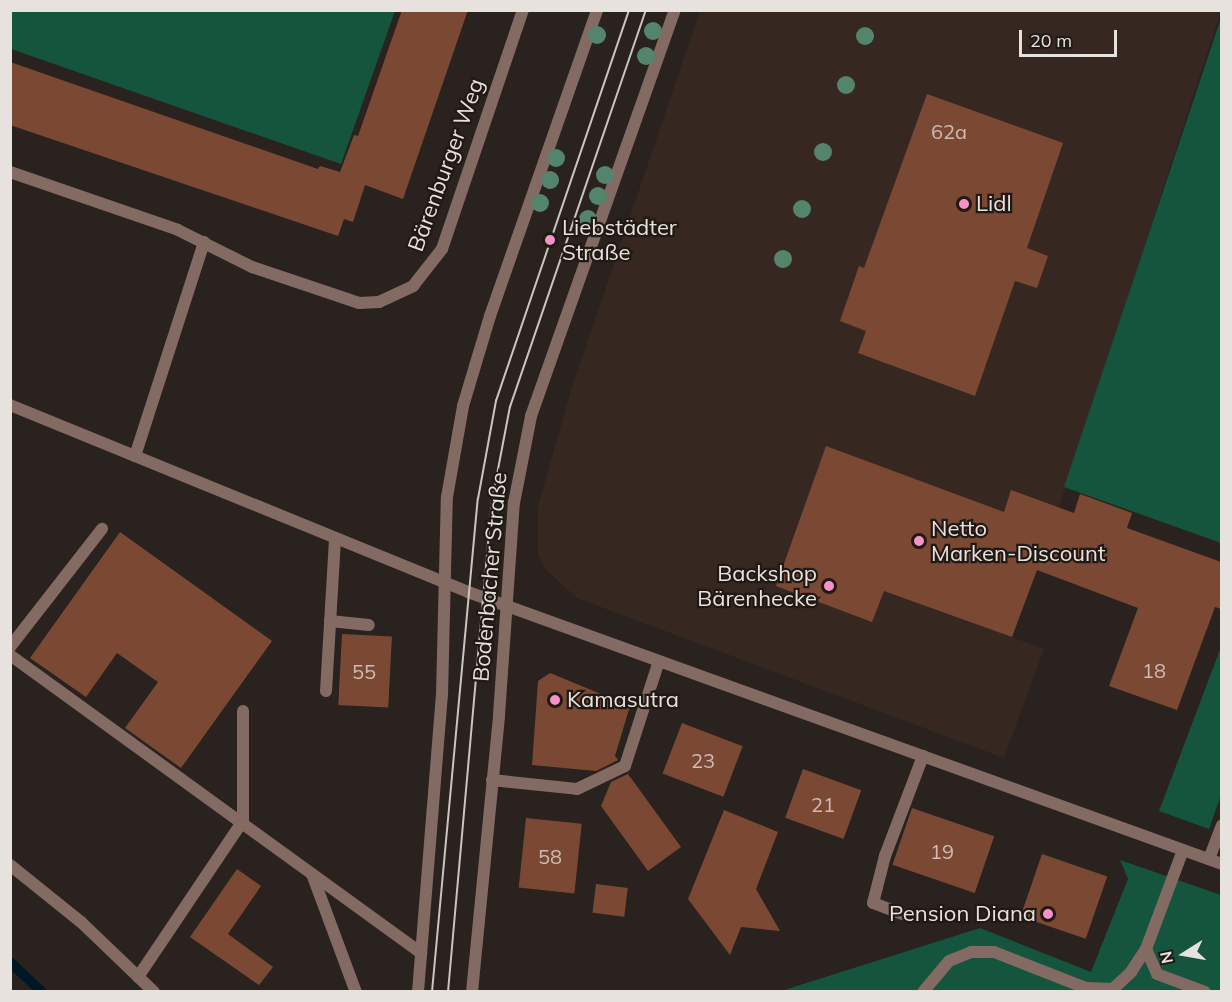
<!DOCTYPE html>
<html>
<head>
<meta charset="utf-8">
<style>
  body { margin:0 }
  #map { position:relative; width:1232px; height:1002px; overflow:hidden; background:#2a221e; font-family:Mulish,sans-serif }
  div>[style] { position:absolute }
  .built>* { inset:0; background:#362720 }
  .green>* { inset:0; background:#15543d }
  .stream>* { height:10px; margin:-5px; padding:0 5px; transform-origin:5px; border-radius:5px; background:#001725 }
  .building>* { inset:0; background:#7b4933; transform-origin:0 0 }
  .service>* { height:12px; margin:-6px; padding:0 6px; transform-origin:6px; border-radius:6px; background:#836a62 }
  .minor>* { height:12px; margin:-6px; padding:0 6px; transform-origin:6px; border-radius:6px; background:#836a62 }
  .tertiary>* { height:12px; margin:-6px; padding:0 6px; transform-origin:6px; border-radius:6px; background:#836a62 }
  .tram>* { height:1.5px; margin:-0.75px; padding:0 0.75px; transform-origin:0.75px; border-radius:0.75px; background:#cbc5c2 }
  .trees>* { width:18px; height:18px; margin:-9px; border-radius:50%; background:#55846d }
  .dots>* { width:16px; height:16px; translate:-50% -50%; box-sizing:border-box; border:3px solid #211914; border-radius:50% }
  span { translate:-50% -50%; white-space:nowrap; text-align:center; line-height:1.15; -webkit-text-stroke:4.5px #211914; paint-order:stroke }
  .number-label { font-size:20px; color:#cdbcb4 }
  .number-label span { -webkit-text-stroke-width:0 }
  .street-label { font-size:22px; color:#e8e2df }
  .poi-label { font-size:22px; color:#e8e2df }
  .left { translate:0 -50%; text-align:left }
  .right { translate:-100% -50%; text-align:right }
  .frame { position:absolute; inset:0; border:12px solid #e8e2df; pointer-events:none }
  .north { position:absolute; left:1154px; top:924px; width:60px; height:60px; -webkit-text-stroke:4px #211914; paint-order:stroke; rotate:259deg; font-size:16px; font-weight:700; line-height:24px; text-align:center; color:#e8e2df }
  .north::after { content:''; display:block; margin:auto; width:21px; height:27px; background:#e8e2df; clip-path:polygon(50% 0,100% 100%,50% 72%,0 100%) }
  .scale { position:absolute; left:1019px; top:30px; width:98px; height:27px; box-sizing:border-box; border:3px solid #e8e2df; border-top:0; padding-left:8px; font-size:18px; line-height:21px; white-space:nowrap; color:#e8e2df; -webkit-text-stroke:4px #211914; paint-order:stroke }
</style>
</head>
<body>
<div id="map">
  <div class="built">
    <div style="clip-path:polygon(700px 11px,1221px 11px,1059px 507px,1012px 637px,1044px 649px,1004px 758px,577px 598px,546px 570px,538px 555px,538px 506px,571px 390px)"></div>
  </div>
  <div class="green">
    <div style="clip-path:polygon(11px 10px,395px 10px,395px 11px,341px 164px,11px 49px)"></div>
    <div style="clip-path:polygon(1221px 18px,1221px 543px,1064px 487px)"></div>
    <div style="clip-path:polygon(1221px 647px,1221px 795px,1209px 829px,1159px 811px)"></div>
    <div style="clip-path:polygon(1120px 860px,1221px 895px,1221px 991px,778px 992px,980px 928px,1091px 972px,1128px 879px)"></div>
  </div>
  <div class="stream">
    <div style="left:10px;top:962px;width:44px;rotate:43.2deg"></div>
  </div>
  <div class="building">
    <div style="clip-path:polygon(402px 10px,468px 10px,403px 199px,365px 185px,353px 222px,344px 219px,338px 236px,10px 125px,10px 62px,318px 169px,320px 166px,340px 172px,354px 135px,358px 136px)"></div>
    <div style="clip-path:polygon(927px 94px,1063px 143px,1027px 248px,1048px 256px,1037px 288px,1015px 281px,975px 396px,858px 353px,866px 331px,840px 321px,859px 266px,864px 268px)"></div>
    <div style="clip-path:polygon(826px 446px,1004px 512px,1011px 490px,1074px 513px,1080px 494px,1132px 513px,1127px 528px,1221px 562px,1221px 609px,1215px 607px,1177px 710px,1109px 686px,1138px 608px,1037px 570px,1012px 637px,884px 591px,872px 622px,776px 586px)"></div>
    <div style="clip-path:polygon(120px 532px,272px 641px,181px 768px,125px 728px,158px 682px,117px 653px,86px 697px,30px 658px)"></div>
    <div style="left:342px;top:634px;width:50px;height:71px;rotate:3deg"></div>
    <div style="clip-path:polygon(550px 673px,630px 706px,615px 756px,618px 760px,596px 771px,532px 765px,538px 681px)"></div>
    <div style="left:682px;top:723px;width:65px;height:54px;rotate:21deg"></div>
    <div style="left:803px;top:769px;width:62px;height:52px;rotate:20deg"></div>
    <div style="clip-path:polygon(628px 774px,681px 847px,648px 871px,601px 806px,611px 782px)"></div>
    <div style="left:912px;top:808px;width:87px;height:60px;rotate:19deg"></div>
    <div style="clip-path:polygon(724px 810px,778px 832px,756px 889px,780px 931px,741px 927px,730px 955px,688px 899px)"></div>
    <div style="left:526px;top:818px;width:56px;height:70px;rotate:6deg"></div>
    <div style="left:1042px;top:854px;width:69px;height:66px;rotate:19deg"></div>
    <div style="clip-path:polygon(237px 869px,261px 886px,228px 934px,273px 967px,259px 985px,190px 937px)"></div>
    <div style="left:596px;top:884px;width:32px;height:29px;rotate:7deg"></div>
  </div>
  <div class="service">
    <div style="left:330px;top:621px;width:39px;rotate:6deg"></div>
    <div style="left:10px;top:647px;width:150px;rotate:-52.1deg"></div>
    <div style="left:10px;top:655px;width:508px;rotate:35.94deg"></div>
    <div style="left:326px;top:691px;width:153px;rotate:-86.6deg"></div>
    <div style="left:492px;top:780px;width:85px;rotate:6deg"></div>
    <div style="left:577px;top:789px;width:53px;rotate:-25.6deg"></div>
    <div style="left:625px;top:766px;width:110px;rotate:-72.1deg"></div>
    <div style="left:1183px;top:850px;width:106px;rotate:110.5deg"></div>
    <div style="left:1146px;top:949px;width:27px;rotate:66deg"></div>
    <div style="left:1157px;top:974px;width:51px;rotate:20.6deg"></div>
    <div style="left:1209px;top:859px;width:36px;rotate:-69deg"></div>
    <div style="left:10px;top:865px;width:91px;rotate:38.8deg"></div>
    <div style="left:81px;top:922px;width:101px;rotate:43.8deg"></div>
    <div style="left:312px;top:874px;width:126px;rotate:69.6deg"></div>
    <div style="left:902px;top:914px;width:31px;rotate:-159deg"></div>
    <div style="left:873px;top:903px;width:49px;rotate:-75.7deg"></div>
    <div style="left:885px;top:856px;width:107px;rotate:-69.2deg"></div>
    <div style="left:138px;top:977px;width:188px;rotate:-56.1deg"></div>
    <div style="left:243px;top:821px;width:110px;rotate:-90deg"></div>
    <div style="left:923px;top:992px;width:40px;rotate:-50deg"></div>
    <div style="left:949px;top:961px;width:24px;rotate:-22deg"></div>
    <div style="left:971px;top:952px;width:23px"></div>
    <div style="left:994px;top:952px;width:99px;rotate:21.4deg"></div>
    <div style="left:1086px;top:988px;width:27px;rotate:2deg"></div>
    <div style="left:1113px;top:989px;width:25px;rotate:-43deg"></div>
    <div style="left:1131px;top:972px;width:27px;rotate:-57deg"></div>
  </div>
  <div class="minor">
    <div style="left:10px;top:172px;width:178px;rotate:19deg"></div>
    <div style="left:178px;top:230px;width:83px;rotate:26.6deg"></div>
    <div style="left:252px;top:267px;width:113px;rotate:18.6deg"></div>
    <div style="left:359px;top:303px;width:20px;rotate:-3deg"></div>
    <div style="left:379px;top:302px;width:38px;rotate:-25deg"></div>
    <div style="left:413px;top:286px;width:47px;rotate:-51.9deg"></div>
    <div style="left:442px;top:249px;width:252px;rotate:-71.3deg"></div>
    <div style="left:10px;top:405px;width:495px;rotate:22.2deg"></div>
    <div style="left:468px;top:592px;width:802px;rotate:19.84deg"></div>
    <div style="left:135px;top:456px;width:225px;rotate:-72.1deg"></div>
  </div>
  <div class="tertiary">
    <div style="left:418px;top:992px;width:298px;rotate:-85.4deg"></div>
    <div style="left:442px;top:695px;width:198px;rotate:-88.6deg"></div>
    <div style="left:447px;top:497px;width:92px;rotate:-80deg"></div>
    <div style="left:463px;top:406px;width:94px;rotate:-73.3deg"></div>
    <div style="left:490px;top:316px;width:324px;rotate:-70.7deg"></div>
    <div style="left:472px;top:992px;width:278px;rotate:-84.4deg"></div>
    <div style="left:499px;top:715px;width:213px;rotate:-86deg"></div>
    <div style="left:514px;top:503px;width:89px;rotate:-78.9deg"></div>
    <div style="left:531px;top:416px;width:431px;rotate:-70.5deg"></div>
  </div>
  <div class="tram">
    <div style="left:432px;top:992px;width:495px;rotate:-84.7deg"></div>
    <div style="left:478px;top:499px;width:100px;rotate:-79.6deg"></div>
    <div style="left:496px;top:401px;width:413px;rotate:-71.2deg"></div>
    <div style="left:448px;top:992px;width:493px;rotate:-84.9deg"></div>
    <div style="left:492px;top:501px;width:96px;rotate:-79.2deg"></div>
    <div style="left:510px;top:407px;width:420px;rotate:-71.1deg"></div>
  </div>
  <div class="trees">
    <div style="left:653px;top:31px"></div>
    <div style="left:597px;top:35px"></div>
    <div style="left:865px;top:36px"></div>
    <div style="left:646px;top:56px"></div>
    <div style="left:846px;top:85px"></div>
    <div style="left:823px;top:152px"></div>
    <div style="left:556px;top:158px"></div>
    <div style="left:605px;top:175px"></div>
    <div style="left:550px;top:180px"></div>
    <div style="left:598px;top:196px"></div>
    <div style="left:540px;top:203px"></div>
    <div style="left:802px;top:209px"></div>
    <div style="left:588px;top:219px"></div>
    <div style="left:783px;top:259px"></div>
  </div>
  <div class="dots">
    <div style="left:964px;top:204px;background:#f890ca"></div>
    <div style="left:550px;top:240px;background:#f890ca"></div>
    <div style="left:919px;top:541px;background:#f890ca"></div>
    <div style="left:829px;top:586px;background:#f890ca"></div>
    <div style="left:555px;top:700px;background:#f890ca"></div>
    <div style="left:1048px;top:914px;background:#f890ca"></div>
  </div>
  <div class="number-label">
    <span style="left:949px;top:131px">62a</span>
    <span style="left:1154px;top:670px">18</span>
    <span style="left:364px;top:671px">55</span>
    <span style="left:703px;top:760px">23</span>
    <span style="left:823px;top:804px">21</span>
    <span style="left:942px;top:851px">19</span>
    <span style="left:550px;top:856px">58</span>
  </div>
  <div class="street-label">
    <span style="left:446px;top:165px;rotate:-70deg">Bärenburger Weg</span>
    <span style="left:490px;top:577px;rotate:-85deg">Bodenbacher Straße</span>
  </div>
  <div class="poi-label">
    <span class="left" style="left:976px;top:204px">Lidl</span>
    <span class="left" style="left:562px;top:240px">Liebstädter<br>Straße</span>
    <span class="left" style="left:931px;top:541px">Netto<br>Marken-Discount</span>
    <span class="right" style="left:817px;top:586px">Backshop<br>Bärenhecke</span>
    <span class="left" style="left:567px;top:700px">Kamasutra</span>
    <span class="right" style="left:1036px;top:914px">Pension Diana</span>
  </div>
  <div class="frame"></div>
  <div class="north">N</div>
  <div class="scale">20 m</div>
</div>
</body>
</html>
